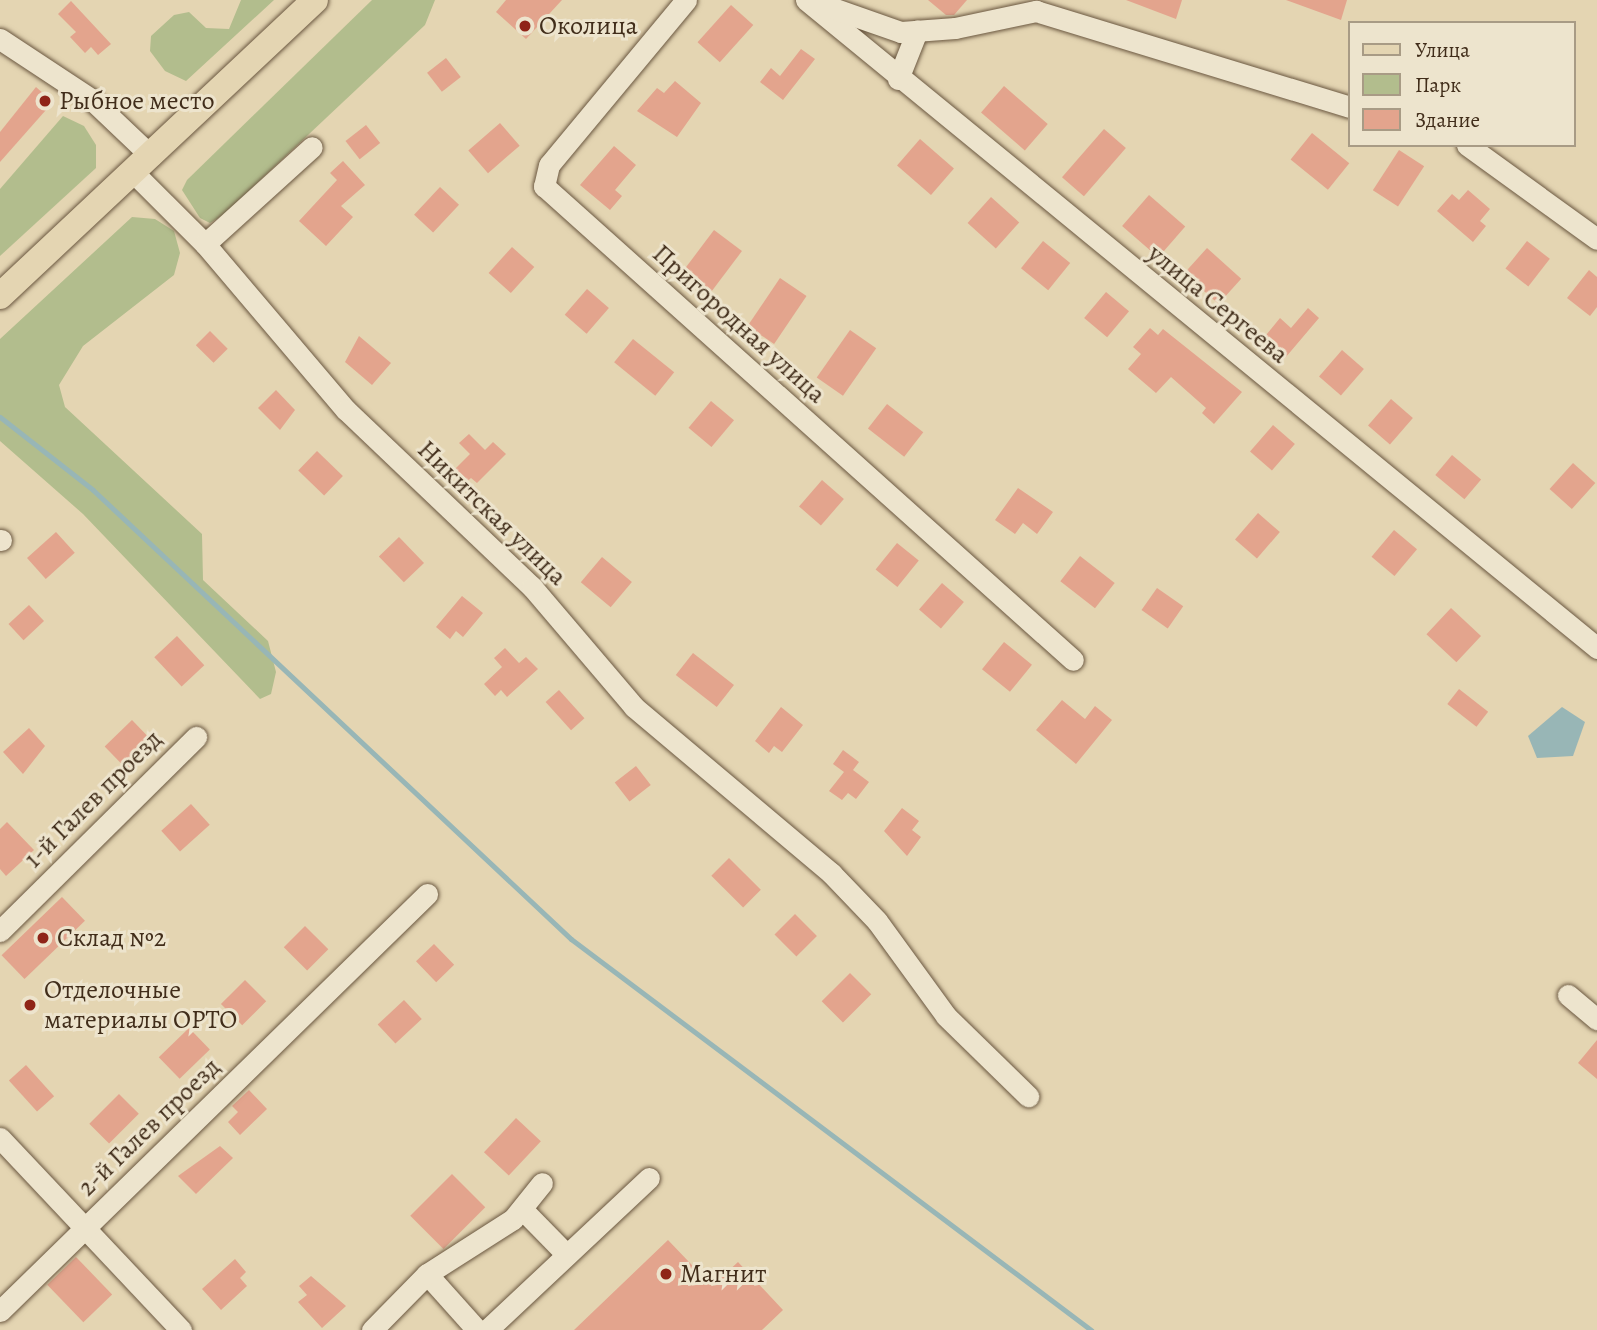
<!DOCTYPE html>
<html>
<head>
<meta charset="utf-8">
<style>
  body { margin:0 }
  #map { position:relative; width:1597px; height:1330px; overflow:hidden; background:#e4d5b2; font-family:Alegreya,serif }
  div>[style] { position:absolute }
  .green>* { inset:0; background:#b2bd8d }
  .water>* { inset:0; background:#98b6b6 }
  .stream>* { height:5px; margin:-2.5px; padding:0 2.5px; transform-origin:2.5px; border-radius:2.5px; background:#98b6b6 }
  .building>* { inset:0; background:#e3a48d; transform-origin:0 0 }
  .roads { filter:drop-shadow(0 0 2px #6a5740) drop-shadow(0 0 2px #6a5740) }
  .minor>* { height:21px; margin:-10.5px; padding:0 10.5px; transform-origin:10.5px; border-radius:10.5px; background:#ede4cd }
  .major>* { height:26px; margin:-13px; padding:0 13px; transform-origin:13px; border-radius:13px; background:#e4d5b2 }
  .dots>* { width:19px; height:19px; translate:-50% -50%; box-sizing:border-box; border:4px solid #ede4cd; border-radius:50% }
  span { translate:-50% -50%; white-space:nowrap; text-align:center; line-height:1.15; -webkit-text-stroke:6px #ede4cd; paint-order:stroke }
  .poi-label { font-size:26px; color:#412d1a }
  .left { translate:0 -50%; text-align:left }
  .street-label { font-size:26px; color:#412d1a }
  .legend { position:absolute; left:1348px; top:21px; width:228px; height:126px; box-sizing:border-box; background:#ede4cd; border:2px solid #a89b85; margin:0; padding:9px 12px; list-style:none; font-size:21px; color:#412d1a }
  .legend li { display:flex; align-items:center; gap:14px; height:35px }
  .legend b { width:35px; border:2px solid #a89b85 }
</style>
</head>
<body>
<div id="map">
  <div class="green">
    <div style="clip-path:polygon(241px 0,274px 0,186px 81px,165px 71px,150px 51px,151px 36px,174px 15px,189px 12px,206px 28px,229px 29px)"></div>
    <div style="clip-path:polygon(372px 0,435px 0,425px 25px,223px 215px,210px 223px,200px 218px,182px 190px,187px 180px)"></div>
    <div style="clip-path:polygon(63px 116px,84px 126px,96px 145px,96px 168px,0 256px,0 189px)"></div>
    <div style="clip-path:polygon(132px 217px,155px 219px,174px 231px,180px 253px,174px 275px,83px 346px,59px 385px,65px 407px,202px 534px,203px 580px,268px 641px,276px 672px,271px 694px,260px 699px,83px 514px,0 441px,0 339px)"></div>
  </div>
  <div class="water">
    <div style="clip-path:polygon(1562px 707px,1585px 722px,1573px 756px,1537px 758px,1528px 736px)"></div>
  </div>
  <div class="stream">
    <div style="left:0;top:417px;width:118px;rotate:38.1deg"></div>
    <div style="left:93px;top:490px;width:656px;rotate:43.21deg"></div>
    <div style="left:571px;top:939px;width:651px;rotate:36.94deg"></div>
  </div>
  <div class="building">
    <div style="clip-path:polygon(506px 0,562px 0,526px 39px,496px 12px)"></div>
    <div style="clip-path:polygon(928px 0,967px 0,954px 15px,946px 15px)"></div>
    <div style="clip-path:polygon(1126px 0,1182px 0,1176px 19px)"></div>
    <div style="clip-path:polygon(1286px 0,1347px 0,1341px 20px)"></div>
    <div style="clip-path:polygon(71px 1px,111px 44px,98px 55px,91px 47px,85px 53px,70px 37px,76px 32px,58px 14px)"></div>
    <div style="left:731px;top:5px;width:30px;height:50px;rotate:42deg"></div>
    <div style="clip-path:polygon(801px 49px,815px 59px,783px 100px,760px 82px,771px 68px,780px 76px)"></div>
    <div style="left:446px;top:58px;width:24px;height:24px;rotate:52deg"></div>
    <div style="clip-path:polygon(675px 81px,701px 103px,677px 137px,637px 111px,657px 88px,664px 93px)"></div>
    <div style="left:1004px;top:86px;width:58px;height:35px;rotate:41deg"></div>
    <div style="clip-path:polygon(36px 87px,53px 102px,0 162px,0 132px)"></div>
    <div style="left:500px;top:123px;width:30px;height:42px;rotate:49deg"></div>
    <div style="left:366px;top:125px;width:23px;height:26px;rotate:52deg"></div>
    <div style="left:1104px;top:129px;width:29px;height:64px;rotate:41deg"></div>
    <div style="left:1312px;top:133px;width:48px;height:34px;rotate:39deg"></div>
    <div style="left:920px;top:139px;width:45px;height:35px;rotate:41deg"></div>
    <div style="clip-path:polygon(614px 146px,636px 165px,615px 190px,622px 196px,610px 210px,580px 185px)"></div>
    <div style="left:1399px;top:150px;width:30px;height:48px;rotate:33deg"></div>
    <div style="clip-path:polygon(343px 161px,365px 185px,341px 206px,353px 217px,326px 246px,299px 221px,337px 180px,330px 173px)"></div>
    <div style="left:440px;top:187px;width:26px;height:38px;rotate:43deg"></div>
    <div style="clip-path:polygon(1468px 190px,1490px 209px,1480px 221px,1486px 226px,1473px 242px,1437px 211px,1452px 194px,1459px 200px)"></div>
    <div style="left:1149px;top:195px;width:48px;height:41px;rotate:41deg"></div>
    <div style="left:991px;top:197px;width:38px;height:35px;rotate:42deg"></div>
    <div style="left:714px;top:230px;width:35px;height:50px;rotate:37deg"></div>
    <div style="left:1043px;top:241px;width:35px;height:35px;rotate:39deg"></div>
    <div style="left:1527px;top:241px;width:29px;height:35px;rotate:38deg"></div>
    <div style="left:512px;top:247px;width:30px;height:35px;rotate:42deg"></div>
    <div style="left:1207px;top:248px;width:46px;height:34px;rotate:42deg"></div>
    <div style="clip-path:polygon(1589px 270px,1597px 277px,1597px 307px,1590px 316px,1567px 298px)"></div>
    <div style="left:780px;top:278px;width:32px;height:58px;rotate:34deg"></div>
    <div style="left:587px;top:289px;width:29px;height:34px;rotate:41deg"></div>
    <div style="left:1106px;top:292px;width:30px;height:34px;rotate:40deg"></div>
    <div style="clip-path:polygon(1308px 308px,1319px 318px,1280px 364px,1258px 345px,1280px 318px,1291px 328px)"></div>
    <div style="clip-path:polygon(1150px 328px,1158px 335px,1163px 329px,1242px 392px,1214px 424px,1202px 413px,1206px 408px,1171px 377px,1156px 393px,1128px 369px,1141px 354px,1133px 347px)"></div>
    <div style="left:850px;top:330px;width:32px;height:58px;rotate:35deg"></div>
    <div style="left:210px;top:331px;width:25px;height:20px;rotate:45deg"></div>
    <div style="clip-path:polygon(359px 336px,391px 363px,372px 385px,345px 362px)"></div>
    <div style="left:633px;top:339px;width:53px;height:30px;rotate:39deg"></div>
    <div style="left:1342px;top:350px;width:29px;height:35px;rotate:41deg"></div>
    <div style="clip-path:polygon(276px 390px,295px 410px,280px 430px,258px 408px)"></div>
    <div style="left:1391px;top:399px;width:29px;height:35px;rotate:41deg"></div>
    <div style="left:711px;top:401px;width:30px;height:35px;rotate:40deg"></div>
    <div style="left:887px;top:404px;width:46px;height:31px;rotate:38deg"></div>
    <div style="left:1273px;top:425px;width:29px;height:35px;rotate:41deg"></div>
    <div style="clip-path:polygon(469px 434px,485px 450px,493px 442px,506px 454px,477px 483px,471px 478px,463px 485px,451px 473px,470px 454px,459px 443px)"></div>
    <div style="left:317px;top:451px;width:36px;height:27px;rotate:44deg"></div>
    <div style="left:1452px;top:455px;width:38px;height:26px;rotate:40deg"></div>
    <div style="left:1573px;top:463px;width:30px;height:35px;rotate:42deg"></div>
    <div style="left:822px;top:480px;width:29px;height:35px;rotate:41deg"></div>
    <div style="clip-path:polygon(1018px 488px,1053px 512px,1037px 534px,1023px 523px,1015px 534px,995px 520px)"></div>
    <div style="left:1258px;top:513px;width:29px;height:35px;rotate:41deg"></div>
    <div style="left:1394px;top:530px;width:30px;height:35px;rotate:40deg"></div>
    <div style="left:56px;top:532px;width:28px;height:39px;rotate:48deg"></div>
    <div style="left:399px;top:537px;width:36px;height:28px;rotate:46deg"></div>
    <div style="left:897px;top:543px;width:28px;height:34px;rotate:39deg"></div>
    <div style="left:1080px;top:556px;width:44px;height:32px;rotate:38deg"></div>
    <div style="left:602px;top:557px;width:39px;height:33px;rotate:40deg"></div>
    <div style="left:942px;top:583px;width:29px;height:35px;rotate:41deg"></div>
    <div style="left:1157px;top:588px;width:32px;height:27px;rotate:35deg"></div>
    <div style="clip-path:polygon(462px 596px,483px 613px,463px 637px,456px 631px,450px 639px,436px 627px)"></div>
    <div style="left:29px;top:605px;width:22px;height:28px;rotate:47deg"></div>
    <div style="left:1451px;top:608px;width:41px;height:36px;rotate:43deg"></div>
    <div style="left:177px;top:636px;width:40px;height:31px;rotate:47deg"></div>
    <div style="left:1004px;top:642px;width:36px;height:35px;rotate:39deg"></div>
    <div style="clip-path:polygon(505px 648px,519px 663px,526px 657px,538px 669px,507px 697px,501px 690px,495px 696px,484px 684px,502px 667px,494px 658px)"></div>
    <div style="left:693px;top:653px;width:52px;height:28px;rotate:38deg"></div>
    <div style="left:1459px;top:689px;width:37px;height:19px;rotate:38deg"></div>
    <div style="left:559px;top:690px;width:38px;height:18px;rotate:48deg"></div>
    <div style="clip-path:polygon(1062px 700px,1085px 719px,1095px 706px,1112px 720px,1076px 764px,1036px 730px)"></div>
    <div style="clip-path:polygon(781px 707px,803px 725px,782px 752px,774px 746px,769px 753px,755px 741px)"></div>
    <div style="left:132px;top:720px;width:36px;height:38px;rotate:46deg"></div>
    <div style="clip-path:polygon(29px 728px,45px 746px,23px 774px,3px 752px)"></div>
    <div style="clip-path:polygon(843px 750px,859px 762px,853px 770px,869px 782px,856px 799px,848px 793px,842px 800px,829px 791px,844px 772px,833px 764px)"></div>
    <div style="left:636px;top:766px;width:24px;height:27px;rotate:52deg"></div>
    <div style="left:191px;top:804px;width:28px;height:40px;rotate:48deg"></div>
    <div style="clip-path:polygon(902px 808px,919px 821px,912px 830px,921px 837px,907px 856px,884px 831px)"></div>
    <div style="clip-path:polygon(7px 822px,34px 850px,6px 876px,0 869px,0 829px)"></div>
    <div style="left:729px;top:858px;width:45px;height:25px;rotate:45deg"></div>
    <div style="left:62px;top:897px;width:33px;height:84px;rotate:46deg"></div>
    <div style="left:795px;top:914px;width:31px;height:29px;rotate:45deg"></div>
    <div style="left:305px;top:926px;width:33px;height:30px;rotate:45deg"></div>
    <div style="left:434px;top:944px;width:29px;height:25px;rotate:46deg"></div>
    <div style="left:850px;top:973px;width:30px;height:40px;rotate:45deg"></div>
    <div style="left:245px;top:980px;width:30px;height:34px;rotate:45deg"></div>
    <div style="left:404px;top:1000px;width:26px;height:36px;rotate:47deg"></div>
    <div style="left:189px;top:1028px;width:30px;height:42px;rotate:46deg"></div>
    <div style="clip-path:polygon(1597px 1040px,1597px 1079px,1578px 1063px)"></div>
    <div style="left:26px;top:1065px;width:42px;height:23px;rotate:48deg"></div>
    <div style="clip-path:polygon(249px 1090px,267px 1109px,240px 1135px,228px 1122px,238px 1112px,232px 1106px)"></div>
    <div style="left:119px;top:1094px;width:28px;height:42px;rotate:45deg"></div>
    <div style="left:516px;top:1118px;width:34px;height:47px;rotate:43deg"></div>
    <div style="clip-path:polygon(220px 1146px,233px 1158px,196px 1194px,178px 1176px)"></div>
    <div style="left:452px;top:1174px;width:47px;height:59px;rotate:45deg"></div>
    <div style="clip-path:polygon(668px 1240px,712px 1286px,738px 1262px,783px 1310px,762px 1330px,574px 1330px)"></div>
    <div style="left:76px;top:1257px;width:52px;height:40px;rotate:46deg"></div>
    <div style="clip-path:polygon(235px 1259px,246px 1272px,240px 1278px,247px 1286px,221px 1310px,202px 1289px)"></div>
    <div style="clip-path:polygon(311px 1276px,346px 1306px,322px 1328px,298px 1302px,307px 1295px,299px 1286px)"></div>
  </div>
  <div class="roads">
    <div class="minor">
      <div style="left:686px;top:0;width:214px;rotate:129.7deg"></div>
      <div style="left:549px;top:165px;width:22px;rotate:103deg"></div>
      <div style="left:544px;top:186px;width:710px;rotate:41.86deg"></div>
      <div style="left:806px;top:0;width:1023px;rotate:39.32deg"></div>
      <div style="left:818px;top:3px;width:88px;rotate:19.3deg"></div>
      <div style="left:901px;top:32px;width:54px;rotate:-4.2deg"></div>
      <div style="left:955px;top:28px;width:83px;rotate:-11.9deg"></div>
      <div style="left:1036px;top:11px;width:328px;rotate:17deg"></div>
      <div style="left:0;top:39px;width:109px;rotate:33.4deg"></div>
      <div style="left:91px;top:99px;width:83px;rotate:43.5deg"></div>
      <div style="left:898px;top:79px;width:52px;rotate:-68.4deg"></div>
      <div style="left:1467px;top:145px;width:160px;rotate:35.9deg"></div>
      <div style="left:133px;top:172px;width:102px;rotate:45deg"></div>
      <div style="left:205px;top:244px;width:218px;rotate:49.7deg"></div>
      <div style="left:346px;top:410px;width:257px;rotate:43.6deg"></div>
      <div style="left:532px;top:587px;width:157px;rotate:49.6deg"></div>
      <div style="left:634px;top:707px;width:258px;rotate:40.1deg"></div>
      <div style="left:831px;top:873px;width:66px;rotate:46.2deg"></div>
      <div style="left:877px;top:921px;width:117px;rotate:54deg"></div>
      <div style="left:946px;top:1016px;width:115px;rotate:44.3deg"></div>
      <div style="left:205px;top:244px;width:144px;rotate:-42.2deg"></div>
      <div style="left:0;top:540px;width:1px"></div>
      <div style="left:0;top:931px;width:276px;rotate:-44.7deg"></div>
      <div style="left:1568px;top:995px;width:38px;rotate:40deg"></div>
      <div style="left:0;top:1138px;width:264px;rotate:46.7deg"></div>
      <div style="left:522px;top:1209px;width:64px;rotate:45.6deg"></div>
      <div style="left:427px;top:1274px;width:75px;rotate:48.2deg"></div>
      <div style="left:0;top:1311px;width:597px;rotate:-44.32deg"></div>
      <div style="left:372px;top:1330px;width:78px;rotate:-45.5deg"></div>
      <div style="left:427px;top:1274px;width:102px;rotate:-32.6deg"></div>
      <div style="left:513px;top:1219px;width:46px;rotate:-51.1deg"></div>
      <div style="left:487px;top:1330px;width:222px;rotate:-43.2deg"></div>
    </div>
    <div class="major">
      <div style="left:0;top:296px;width:432px;rotate:-43.2deg"></div>
    </div>
  </div>
  <div class="dots">
    <div style="left:525px;top:26px;background:#8f2418"></div>
    <div style="left:45px;top:101px;background:#8f2418"></div>
    <div style="left:43px;top:938px;background:#8f2418"></div>
    <div style="left:30px;top:1005px;background:#8f2418"></div>
    <div style="left:666px;top:1274px;background:#8f2418"></div>
  </div>
  <div class="poi-label">
    <span class="left" style="left:539px;top:26px">Околица</span>
    <span class="left" style="left:59px;top:101px">Рыбное место</span>
    <span class="left" style="left:57px;top:938px">Склад №2</span>
    <span class="left" style="left:44px;top:1005px">Отделочные<br>материалы ОРТО</span>
    <span class="left" style="left:680px;top:1274px">Магнит</span>
  </div>
  <div class="street-label">
    <span style="left:1218px;top:304px;rotate:39deg">улица Сергеева</span>
    <span style="left:739px;top:324px;rotate:42deg">Пригородная улица</span>
    <span style="left:492px;top:513px;rotate:44deg">Никитская улица</span>
    <span style="left:93px;top:799px;rotate:-45deg">1-й Галев проезд</span>
    <span style="left:149px;top:1127px;rotate:-44deg">2-й Галев проезд</span>
  </div>
  <ul class="legend">
  <li><b style="height:9px;background:#e4d5b2"></b>Улица</li>
  <li><b style="height:19px;background:#b2bd8d"></b>Парк</li>
  <li><b style="height:19px;background:#e3a48d"></b>Здание</li>
  </ul>
</div>
</body>
</html>
